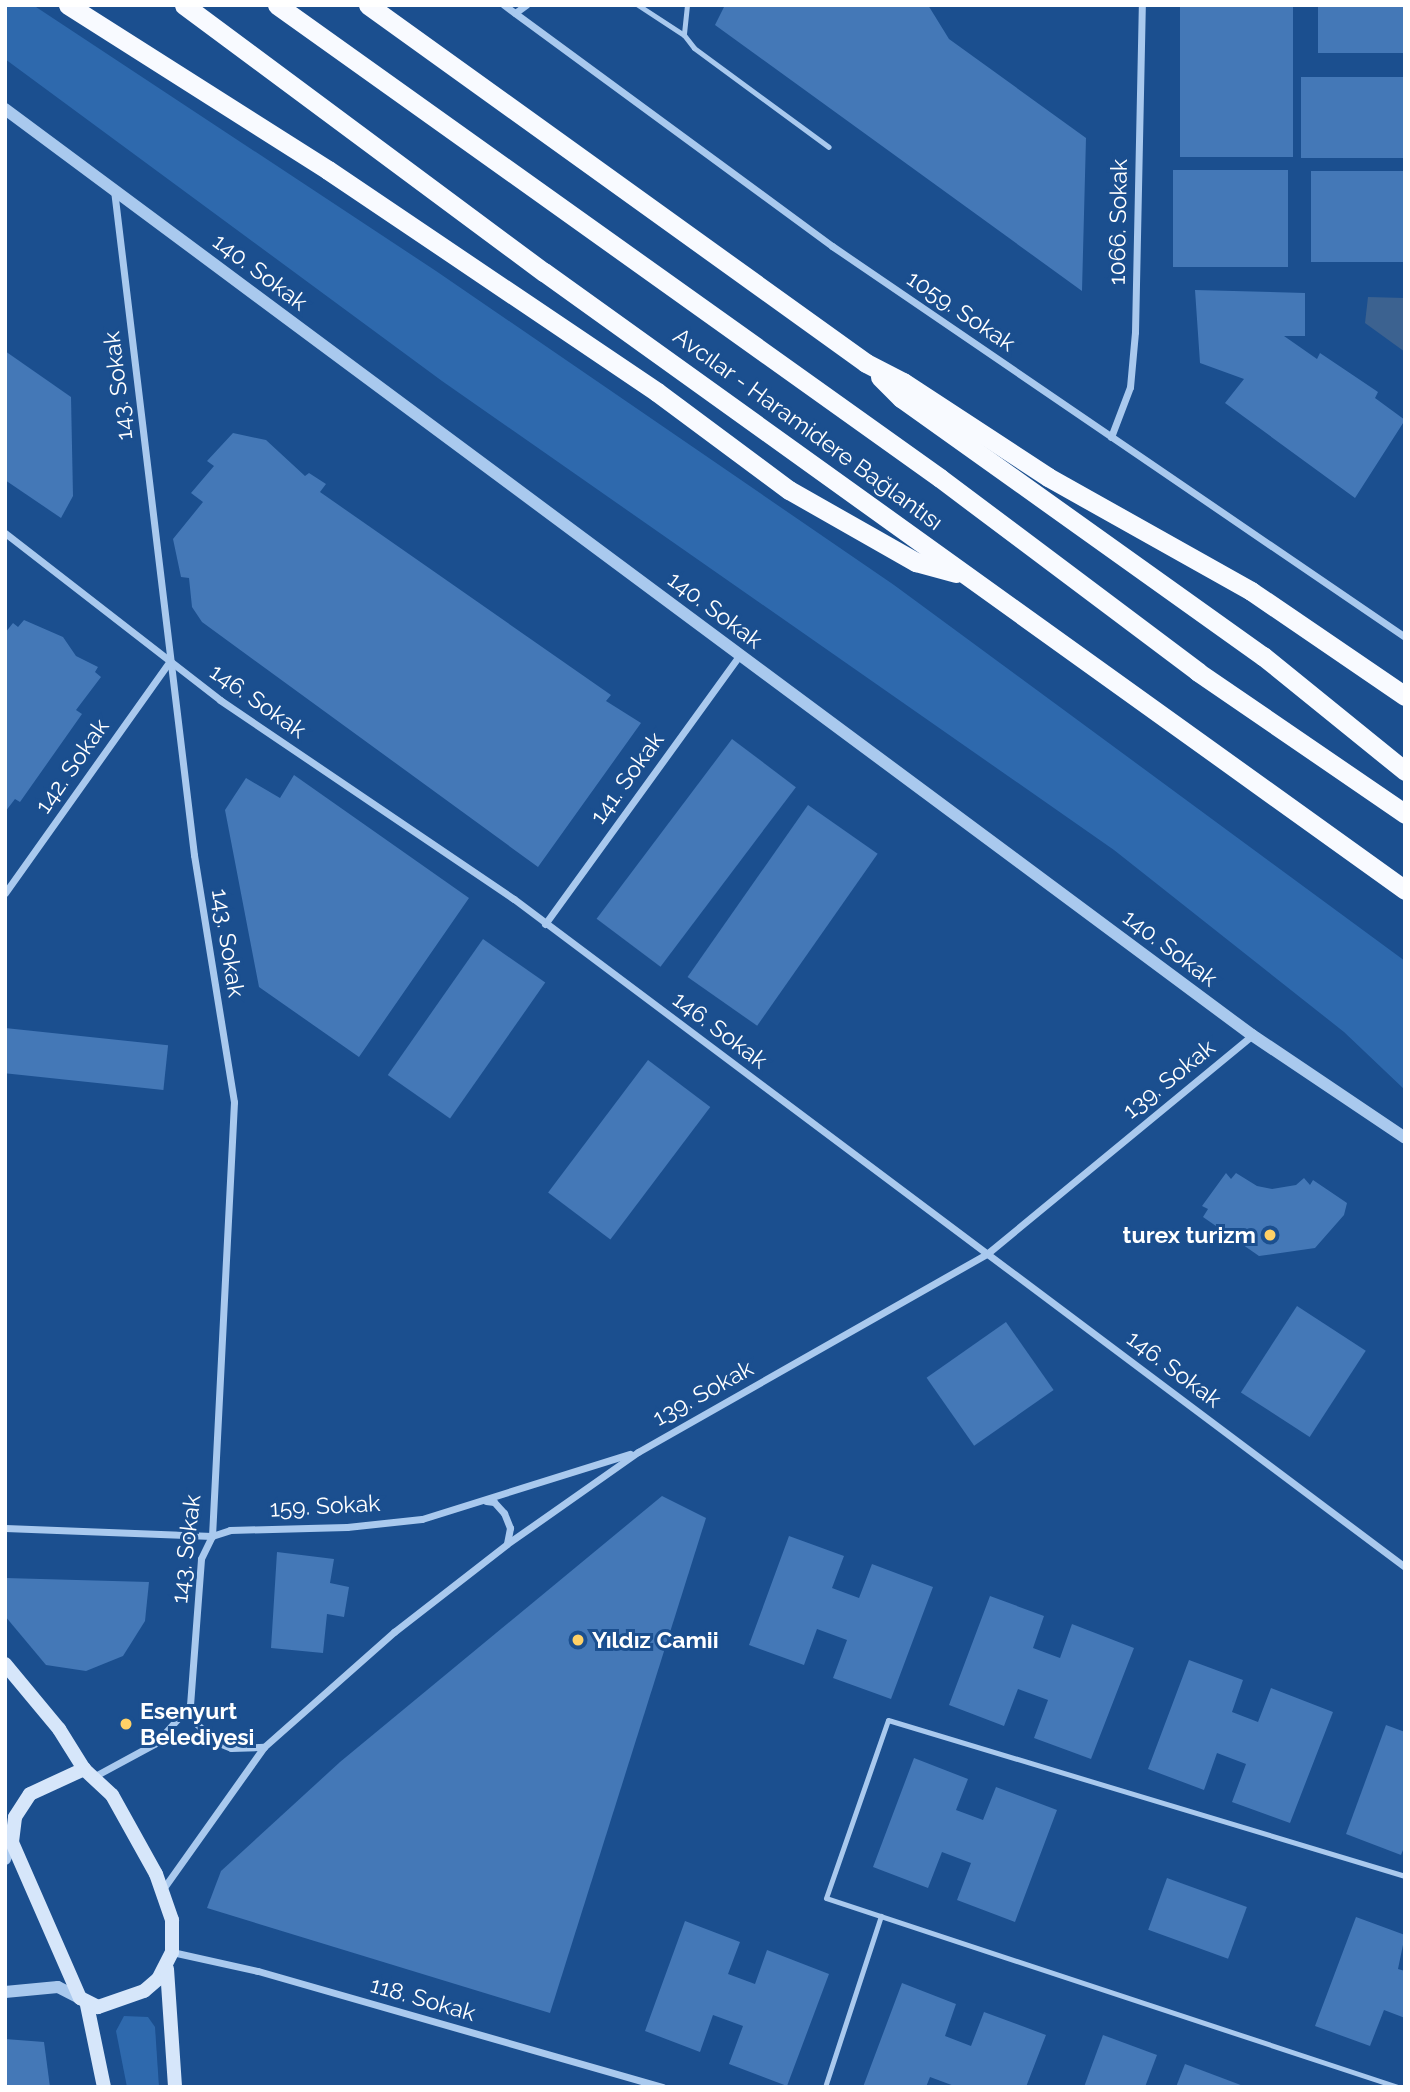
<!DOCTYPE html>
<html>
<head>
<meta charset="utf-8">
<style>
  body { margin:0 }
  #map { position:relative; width:1410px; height:2092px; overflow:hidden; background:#1b4f8f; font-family:Raleway,sans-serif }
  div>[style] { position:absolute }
  .green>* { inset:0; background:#2e69ad }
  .water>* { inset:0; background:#3c6290 }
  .building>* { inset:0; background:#4478b7; transform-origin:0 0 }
  .service>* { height:5px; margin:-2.5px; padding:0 2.5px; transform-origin:2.5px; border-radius:2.5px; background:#a9c9ee }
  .minor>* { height:7px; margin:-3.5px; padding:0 3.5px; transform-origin:3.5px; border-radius:3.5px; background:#a9c9ee }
  .tertiary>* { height:12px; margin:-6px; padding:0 6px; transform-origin:6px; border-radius:6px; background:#a9c9ee }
  .secondary>* { height:14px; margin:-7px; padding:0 7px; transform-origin:7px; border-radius:7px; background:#d6e6fa }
  .trunk>* { height:19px; margin:-9.5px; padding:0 9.5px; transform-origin:9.5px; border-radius:9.5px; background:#f8faff }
  .dots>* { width:19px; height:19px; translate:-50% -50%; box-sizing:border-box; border:4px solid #1b4f8f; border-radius:50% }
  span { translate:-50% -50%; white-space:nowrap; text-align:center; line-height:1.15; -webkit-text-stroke:6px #1b4f8f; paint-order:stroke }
  .street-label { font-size:23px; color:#fff }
  .poi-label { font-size:23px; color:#fff; font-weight:700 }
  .right { translate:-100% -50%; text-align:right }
  .left { translate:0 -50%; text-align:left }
  .frame { position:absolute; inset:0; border:7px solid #fff; pointer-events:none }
</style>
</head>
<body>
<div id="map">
  <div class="green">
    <div style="clip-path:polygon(5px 5px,33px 5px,436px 271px,894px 585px,1405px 961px,1405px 1090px,1344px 1032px,1114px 850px,442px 381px,5px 59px)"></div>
    <div style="clip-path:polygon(124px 2016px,148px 2017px,155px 2027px,159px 2087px,127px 2087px,116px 2031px)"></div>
  </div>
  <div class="water">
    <div style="clip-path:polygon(1368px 297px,1405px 298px,1405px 352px,1365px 323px)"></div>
  </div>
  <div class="building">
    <div style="clip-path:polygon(725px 5px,928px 5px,949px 39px,1086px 138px,1082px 291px,715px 25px)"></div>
    <div style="left:1180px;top:5px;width:113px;height:152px"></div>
    <div style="left:1318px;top:5px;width:87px;height:48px"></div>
    <div style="left:1301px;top:77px;width:104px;height:81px"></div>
    <div style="left:1173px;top:170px;width:115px;height:97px"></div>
    <div style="left:1405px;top:171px;width:91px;height:94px;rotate:90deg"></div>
    <div style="clip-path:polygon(1195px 290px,1305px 293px,1305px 336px,1284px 336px,1317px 359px,1320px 353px,1378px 392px,1375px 398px,1405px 420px,1355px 498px,1225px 403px,1244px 379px,1200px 363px)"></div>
    <div style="clip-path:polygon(5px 351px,71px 397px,73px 496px,61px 518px,5px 480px)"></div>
    <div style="clip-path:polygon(233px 433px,266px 440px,305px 476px,309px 473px,326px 484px,320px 492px,611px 695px,606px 701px,641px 723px,538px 867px,202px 622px,192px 607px,189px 578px,181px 577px,173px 539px,203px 502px,191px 493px,214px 466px,207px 461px)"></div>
    <div style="clip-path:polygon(24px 620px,63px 637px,76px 656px,98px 667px,95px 672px,101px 677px,76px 710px,82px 714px,20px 802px,15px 799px,5px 812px,5px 633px,13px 623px,18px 627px)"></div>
    <div style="left:732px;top:739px;width:80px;height:225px;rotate:37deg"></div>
    <div style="clip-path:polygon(294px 775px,469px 898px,359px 1057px,259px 987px,225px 810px,246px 778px,280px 798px)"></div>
    <div style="left:808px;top:805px;width:85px;height:210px;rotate:35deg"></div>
    <div style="left:483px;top:939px;width:76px;height:166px;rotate:35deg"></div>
    <div style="left:5px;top:1028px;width:164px;height:45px;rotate:6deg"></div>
    <div style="left:648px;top:1060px;width:78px;height:166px;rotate:37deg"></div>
    <div style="clip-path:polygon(1226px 1173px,1231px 1179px,1236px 1173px,1257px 1186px,1272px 1189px,1296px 1185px,1304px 1178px,1310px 1185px,1313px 1180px,1347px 1203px,1344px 1215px,1315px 1248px,1259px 1256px,1203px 1217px,1208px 1209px,1202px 1206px)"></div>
    <div style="left:1297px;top:1306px;width:82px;height:103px;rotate:33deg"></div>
    <div style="left:1006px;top:1322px;width:83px;height:97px;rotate:55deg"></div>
    <div style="clip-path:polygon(662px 1496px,706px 1518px,550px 2013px,207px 1908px,221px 1871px,340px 1762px)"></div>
    <div style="clip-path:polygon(789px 1536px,844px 1556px,832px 1588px,859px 1598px,872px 1564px,933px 1587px,891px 1699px,833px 1678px,847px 1640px,817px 1629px,804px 1665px,749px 1645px)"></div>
    <div style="clip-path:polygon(277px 1552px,334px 1559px,330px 1583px,349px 1587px,344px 1617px,327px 1614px,323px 1653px,271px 1648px)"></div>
    <div style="clip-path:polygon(5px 1578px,149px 1582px,145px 1621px,123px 1656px,86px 1671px,46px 1665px,5px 1616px)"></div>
    <div style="clip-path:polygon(990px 1596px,1044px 1616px,1033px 1648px,1060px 1658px,1072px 1624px,1134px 1648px,1091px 1759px,1034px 1738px,1048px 1700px,1018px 1689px,1004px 1726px,949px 1705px)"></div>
    <div style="clip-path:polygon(1189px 1660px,1243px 1680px,1232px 1712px,1258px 1722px,1271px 1688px,1333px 1712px,1290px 1823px,1232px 1802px,1246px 1764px,1217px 1753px,1204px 1790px,1148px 1769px)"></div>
    <div style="clip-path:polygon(1386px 1725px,1405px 1732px,1405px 1845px,1401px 1855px,1346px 1834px)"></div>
    <div style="clip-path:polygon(914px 1758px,968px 1779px,956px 1810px,983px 1820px,996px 1787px,1057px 1810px,1015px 1922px,957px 1900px,971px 1863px,942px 1852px,928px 1888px,873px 1867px)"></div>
    <div style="left:1167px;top:1878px;width:85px;height:55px;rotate:20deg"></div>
    <div style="clip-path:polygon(1356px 1917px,1405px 1935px,1398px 1969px,1405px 1971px,1405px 2018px,1384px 2010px,1370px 2046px,1315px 2026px)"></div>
    <div style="clip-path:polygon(685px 1921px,740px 1942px,728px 1974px,755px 1984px,767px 1950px,829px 1974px,787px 2086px,729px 2064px,743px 2026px,713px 2015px,700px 2052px,645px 2031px)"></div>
    <div style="clip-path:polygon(902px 1983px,956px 2004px,945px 2036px,971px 2046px,984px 2012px,1046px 2035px,1026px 2087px,957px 2087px,930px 2077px,926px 2087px,863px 2087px)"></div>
    <div style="clip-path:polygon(1103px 2035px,1157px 2055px,1145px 2087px,1084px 2087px)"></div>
    <div style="clip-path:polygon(5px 2039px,44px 2042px,50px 2087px,5px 2087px)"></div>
    <div style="clip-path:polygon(1185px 2064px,1246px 2087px,1176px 2087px)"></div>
  </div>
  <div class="service">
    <div style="left:638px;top:5px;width:55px;rotate:33.1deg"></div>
    <div style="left:687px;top:5px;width:30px;rotate:96deg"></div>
    <div style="left:684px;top:35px;width:16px;rotate:52deg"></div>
    <div style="left:694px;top:48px;width:167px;rotate:36.3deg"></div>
    <div style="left:825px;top:2087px;width:180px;rotate:-71.9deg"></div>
    <div style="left:1398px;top:2087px;width:602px;rotate:-161.72deg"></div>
    <div style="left:826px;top:1898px;width:188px;rotate:-70.8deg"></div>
    <div style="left:888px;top:1720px;width:540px;rotate:16.79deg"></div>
  </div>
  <div class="minor">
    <div style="left:504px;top:5px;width:407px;rotate:36.3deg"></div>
    <div style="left:832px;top:246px;width:694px;rotate:34.31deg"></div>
    <div style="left:515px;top:13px;width:14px;rotate:-36deg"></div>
    <div style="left:114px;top:190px;width:670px;rotate:83.14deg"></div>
    <div style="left:194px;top:855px;width:250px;rotate:80.8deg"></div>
    <div style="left:234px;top:1102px;width:435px;rotate:92.9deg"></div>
    <div style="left:212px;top:1536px;width:25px;rotate:116deg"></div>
    <div style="left:201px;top:1559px;width:146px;rotate:94.3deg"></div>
    <div style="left:190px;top:1705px;width:20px;rotate:70deg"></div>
    <div style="left:197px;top:1724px;width:24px;rotate:45deg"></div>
    <div style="left:214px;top:1741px;width:18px;rotate:22deg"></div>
    <div style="left:231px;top:1748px;width:33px;rotate:-2deg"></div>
    <div style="left:1111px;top:437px;width:53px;rotate:-69.2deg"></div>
    <div style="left:1130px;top:387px;width:55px;rotate:-84.8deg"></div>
    <div style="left:1135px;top:332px;width:327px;rotate:-88.8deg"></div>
    <div style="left:5px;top:533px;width:272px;rotate:37.8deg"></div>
    <div style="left:220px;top:700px;width:355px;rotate:34.1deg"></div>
    <div style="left:514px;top:899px;width:1114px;rotate:36.86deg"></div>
    <div style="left:5px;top:893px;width:285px;rotate:-54.6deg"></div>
    <div style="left:545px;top:924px;width:332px;rotate:-54.1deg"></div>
    <div style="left:486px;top:1501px;width:8px;rotate:7deg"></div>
    <div style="left:494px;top:1502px;width:15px;rotate:48deg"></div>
    <div style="left:504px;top:1513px;width:16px;rotate:68deg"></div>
    <div style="left:510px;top:1528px;width:15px;rotate:101deg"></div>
    <div style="left:5px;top:1528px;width:207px;rotate:2.2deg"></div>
    <div style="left:212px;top:1536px;width:19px;rotate:-18deg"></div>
    <div style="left:230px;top:1530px;width:117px;rotate:-1.5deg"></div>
    <div style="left:347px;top:1527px;width:75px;rotate:-6.1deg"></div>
    <div style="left:422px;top:1519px;width:218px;rotate:-17.4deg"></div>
    <div style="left:95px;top:1776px;width:69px;rotate:-28.4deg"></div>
    <div style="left:156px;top:1743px;width:51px;rotate:-48.2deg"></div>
    <div style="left:163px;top:1889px;width:174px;rotate:-54.6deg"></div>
    <div style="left:264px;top:1747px;width:174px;rotate:-41.5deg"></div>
    <div style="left:394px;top:1632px;width:143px;rotate:-37.9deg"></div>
    <div style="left:507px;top:1544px;width:160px;rotate:-35.1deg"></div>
    <div style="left:638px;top:1452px;width:403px;rotate:-29.6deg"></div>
    <div style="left:988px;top:1253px;width:342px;rotate:-39.5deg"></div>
    <div style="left:172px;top:1952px;width:88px;rotate:12.5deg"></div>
    <div style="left:258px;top:1971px;width:421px;rotate:16deg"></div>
  </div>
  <div class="tertiary">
    <div style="left:5px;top:109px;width:1553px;rotate:36.6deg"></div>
    <div style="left:1252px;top:1035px;width:184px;rotate:33.9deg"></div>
    <div style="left:5px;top:1859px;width:18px;rotate:-68deg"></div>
    <div style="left:5px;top:1992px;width:53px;rotate:-5.4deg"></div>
    <div style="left:58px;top:1987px;width:25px;rotate:27deg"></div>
  </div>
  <div class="secondary">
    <div style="left:5px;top:1664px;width:85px;rotate:50.3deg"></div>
    <div style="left:59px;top:1729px;width:47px;rotate:58deg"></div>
    <div style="left:84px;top:1769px;width:38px;rotate:43deg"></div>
    <div style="left:112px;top:1795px;width:90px;rotate:60.9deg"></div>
    <div style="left:156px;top:1874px;width:49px;rotate:70.8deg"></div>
    <div style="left:172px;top:1920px;width:32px;rotate:90deg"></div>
    <div style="left:172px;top:1952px;width:30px;rotate:117deg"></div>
    <div style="left:158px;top:1979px;width:18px;rotate:139deg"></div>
    <div style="left:144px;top:1991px;width:49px;rotate:160.8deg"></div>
    <div style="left:98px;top:2007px;width:20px;rotate:-153deg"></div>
    <div style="left:80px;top:1998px;width:170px;rotate:-113.6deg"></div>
    <div style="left:12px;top:1842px;width:25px;rotate:-83deg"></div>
    <div style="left:15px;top:1817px;width:27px;rotate:-57deg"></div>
    <div style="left:30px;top:1794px;width:60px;rotate:-24.8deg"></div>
    <div style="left:167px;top:1969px;width:118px;rotate:86.1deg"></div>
    <div style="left:87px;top:2005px;width:84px;rotate:78.3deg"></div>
  </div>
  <div class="trunk">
    <div style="left:68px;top:5px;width:308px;rotate:32.4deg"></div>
    <div style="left:328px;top:170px;width:397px;rotate:34deg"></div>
    <div style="left:657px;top:392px;width:164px;rotate:36.6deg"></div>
    <div style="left:789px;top:490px;width:146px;rotate:29.6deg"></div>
    <div style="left:916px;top:562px;width:41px;rotate:15.4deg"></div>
    <div style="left:184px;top:5px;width:448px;rotate:36.6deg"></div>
    <div style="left:544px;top:272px;width:1060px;rotate:35.67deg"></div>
    <div style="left:277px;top:5px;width:814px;rotate:35.5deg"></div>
    <div style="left:940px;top:478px;width:323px;rotate:36.9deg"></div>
    <div style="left:1198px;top:672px;width:251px;rotate:34.4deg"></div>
    <div style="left:368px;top:5px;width:613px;rotate:35.71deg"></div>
    <div style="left:866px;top:363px;width:42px;rotate:27.2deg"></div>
    <div style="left:903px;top:382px;width:173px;rotate:33.2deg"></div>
    <div style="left:1048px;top:477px;width:233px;rotate:29.3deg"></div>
    <div style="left:1251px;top:591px;width:186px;rotate:34.3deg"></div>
    <div style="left:880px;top:377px;width:30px;rotate:45deg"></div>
    <div style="left:901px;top:398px;width:445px;rotate:35.5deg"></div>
    <div style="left:1263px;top:656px;width:183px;rotate:39deg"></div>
  </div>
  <div class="dots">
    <div style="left:1270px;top:1235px;background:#ffd166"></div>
    <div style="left:578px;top:1640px;background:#ffd166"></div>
    <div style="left:126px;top:1724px;background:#ffd166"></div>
  </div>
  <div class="street-label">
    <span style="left:1118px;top:222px;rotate:-89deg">1066. Sokak</span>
    <span style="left:260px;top:272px;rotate:37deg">140. Sokak</span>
    <span style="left:961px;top:311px;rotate:34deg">1059. Sokak</span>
    <span style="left:118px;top:386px;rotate:-97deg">143. Sokak</span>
    <span style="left:808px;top:429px;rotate:36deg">Avcılar - Haramidere Bağlantısı</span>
    <span style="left:715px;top:610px;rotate:37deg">140. Sokak</span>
    <span style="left:258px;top:701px;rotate:35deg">146. Sokak</span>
    <span style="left:72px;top:766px;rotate:-55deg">142. Sokak</span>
    <span style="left:627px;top:778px;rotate:-54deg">141. Sokak</span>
    <span style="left:228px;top:943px;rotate:81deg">143. Sokak</span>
    <span style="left:1170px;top:948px;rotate:37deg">140. Sokak</span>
    <span style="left:720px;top:1030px;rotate:37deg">146. Sokak</span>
    <span style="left:1169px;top:1079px;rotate:-39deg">139. Sokak</span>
    <span style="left:1174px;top:1369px;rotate:37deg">146. Sokak</span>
    <span style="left:703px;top:1393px;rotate:-29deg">139. Sokak</span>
    <span style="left:325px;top:1506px;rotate:-3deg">159. Sokak</span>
    <span style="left:186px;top:1549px;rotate:-83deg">143. Sokak</span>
    <span style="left:423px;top:1999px;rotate:16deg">118. Sokak</span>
  </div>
  <div class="poi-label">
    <span class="right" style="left:1256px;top:1235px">turex turizm</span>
    <span class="left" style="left:592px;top:1640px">Yıldız Camii</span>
    <span class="left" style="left:140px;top:1724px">Esenyurt<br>Belediyesi</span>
  </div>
  <div class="frame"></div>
</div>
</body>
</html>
